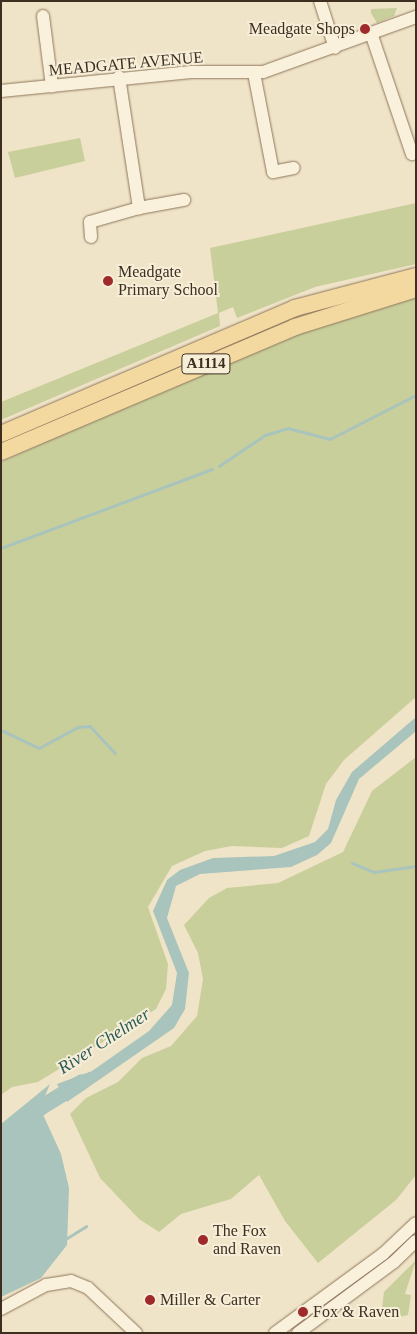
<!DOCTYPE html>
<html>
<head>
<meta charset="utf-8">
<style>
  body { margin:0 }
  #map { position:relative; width:417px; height:1334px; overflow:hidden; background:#f0e4c8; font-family:Georgia,serif }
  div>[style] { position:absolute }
  .green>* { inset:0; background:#c9cf9b }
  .water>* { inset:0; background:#a9c4bc }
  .stream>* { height:2.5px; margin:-1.25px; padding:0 1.25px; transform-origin:1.25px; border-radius:1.25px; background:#a9c4bc }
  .river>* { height:16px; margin:-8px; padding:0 8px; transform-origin:8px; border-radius:8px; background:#a9c4bc }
  .roads { filter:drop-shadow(0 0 1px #8d765c) drop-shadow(0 0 1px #8d765c) }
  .minor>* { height:12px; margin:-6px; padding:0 6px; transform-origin:6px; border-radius:6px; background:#faf1dc }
  .major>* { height:16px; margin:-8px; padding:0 8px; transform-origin:8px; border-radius:8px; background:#f3d9a0 }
  .dots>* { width:14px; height:14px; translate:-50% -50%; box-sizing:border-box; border:2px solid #f7eed8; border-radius:50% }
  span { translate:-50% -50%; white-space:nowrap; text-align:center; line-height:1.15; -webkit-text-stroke:4px #f7eed8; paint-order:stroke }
  .shield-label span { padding:1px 4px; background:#f7eed8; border:1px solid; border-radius:4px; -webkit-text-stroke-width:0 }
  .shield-label { font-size:15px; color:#3d2e20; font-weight:700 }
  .poi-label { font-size:16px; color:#3d2e20 }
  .right { translate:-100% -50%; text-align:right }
  .left { translate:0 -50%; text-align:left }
  .street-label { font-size:16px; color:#3d2e20 }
  .water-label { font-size:18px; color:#2f5d5a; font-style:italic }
  .frame { position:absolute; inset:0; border:2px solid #3d2e20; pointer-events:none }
</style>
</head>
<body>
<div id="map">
  <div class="green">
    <div style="clip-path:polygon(397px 8px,394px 16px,377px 23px,371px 13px,371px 9px)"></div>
    <div style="clip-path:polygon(80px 138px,85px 161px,15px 178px,8px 152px)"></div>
    <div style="clip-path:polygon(416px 203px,416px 264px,315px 287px,237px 318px,233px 307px,219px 313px,220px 326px,1px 420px,1px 402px,218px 313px,210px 248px)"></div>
    <div style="clip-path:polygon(416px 297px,416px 697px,344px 760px,326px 784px,309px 836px,282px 848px,232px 846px,205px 851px,172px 866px,148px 907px,168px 964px,166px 989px,156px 1009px,38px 1082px,12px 1087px,1px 1095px,1px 462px,256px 345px)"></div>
    <div style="clip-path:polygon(416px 757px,416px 1175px,396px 1200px,318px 1263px,285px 1221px,259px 1175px,231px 1199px,181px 1214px,159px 1232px,139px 1219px,100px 1178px,70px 1114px,86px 1098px,118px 1082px,142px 1058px,171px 1046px,197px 1016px,203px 979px,198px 953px,184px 925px,209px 898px,227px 888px,278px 883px,343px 852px,372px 791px)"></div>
    <div style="clip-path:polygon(416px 1260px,405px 1294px,411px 1295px,408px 1315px,392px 1319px,382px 1308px,384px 1292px)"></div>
  </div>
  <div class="water">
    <div style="clip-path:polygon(416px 717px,415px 732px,359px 779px,331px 843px,317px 855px,291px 867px,200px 874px,176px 886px,167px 918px,189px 973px,185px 1009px,174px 1028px,67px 1102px,57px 1084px,92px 1071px,149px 1031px,172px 1005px,177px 973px,153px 911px,167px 880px,180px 870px,213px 858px,274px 856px,315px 842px,328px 829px,336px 800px,352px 772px)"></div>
    <div style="clip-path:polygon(50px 1084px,40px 1108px,61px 1154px,69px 1188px,67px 1245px,41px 1278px,1px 1297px,1px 1124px)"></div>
  </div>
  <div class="stream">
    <div style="left:219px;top:466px;width:55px;rotate:-34deg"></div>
    <div style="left:265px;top:435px;width:24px;rotate:-17deg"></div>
    <div style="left:288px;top:428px;width:43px;rotate:14.7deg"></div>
    <div style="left:330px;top:439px;width:97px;rotate:-27.1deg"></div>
    <div style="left:1px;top:548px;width:225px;rotate:-20.5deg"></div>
    <div style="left:1px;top:730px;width:42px;rotate:25.3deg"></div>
    <div style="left:39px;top:748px;width:44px;rotate:-28.3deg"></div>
    <div style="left:78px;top:727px;width:12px;rotate:-5deg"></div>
    <div style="left:90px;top:726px;width:37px;rotate:47deg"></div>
    <div style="left:352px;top:863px;width:24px;rotate:22deg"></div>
    <div style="left:374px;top:872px;width:42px;rotate:-8.1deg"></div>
    <div style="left:64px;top:1240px;width:26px;rotate:-32deg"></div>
  </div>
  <div class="river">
    <div style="left:1px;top:1139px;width:50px;rotate:-38.5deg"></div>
    <div style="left:40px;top:1108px;width:49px;rotate:-31.8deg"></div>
  </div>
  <div class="roads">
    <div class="minor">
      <div style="left:320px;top:1px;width:49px;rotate:72.3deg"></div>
      <div style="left:43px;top:16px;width:71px;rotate:82.7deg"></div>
      <div style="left:371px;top:33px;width:128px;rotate:71.3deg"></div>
      <div style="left:254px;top:73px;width:101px;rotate:79.1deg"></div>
      <div style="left:273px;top:172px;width:21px;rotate:-11deg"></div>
      <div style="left:119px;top:77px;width:133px;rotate:81.3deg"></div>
      <div style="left:139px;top:208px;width:46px;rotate:-10.1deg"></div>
      <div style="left:1px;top:91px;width:191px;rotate:-5.7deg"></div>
      <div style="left:191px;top:72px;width:72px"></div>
      <div style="left:263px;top:72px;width:163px;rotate:-19.8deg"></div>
      <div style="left:91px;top:237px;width:15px;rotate:-94deg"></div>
      <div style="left:90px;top:222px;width:51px;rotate:-15.9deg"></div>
      <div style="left:1px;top:1309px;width:51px;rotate:-28.1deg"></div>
      <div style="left:46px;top:1285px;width:25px;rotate:-9deg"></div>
      <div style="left:71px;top:1281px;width:18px;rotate:22deg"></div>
      <div style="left:88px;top:1288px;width:66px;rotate:43.2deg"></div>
      <div style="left:275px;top:1333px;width:134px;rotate:-36.2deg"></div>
      <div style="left:383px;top:1254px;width:45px;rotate:-43.2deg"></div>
      <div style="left:298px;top:1333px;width:119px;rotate:-36.5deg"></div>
      <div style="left:394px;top:1262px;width:30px;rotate:-44deg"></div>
    </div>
    <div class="major">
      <div style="left:1px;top:434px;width:320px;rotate:-23.2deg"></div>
      <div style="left:295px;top:308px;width:125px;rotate:-14.8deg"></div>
      <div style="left:1px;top:452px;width:319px;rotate:-23deg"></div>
      <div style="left:295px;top:327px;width:127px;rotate:-17.4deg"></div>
    </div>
  </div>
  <div class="dots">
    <div style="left:365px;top:29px;background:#9e2a2b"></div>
    <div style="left:108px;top:281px;background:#9e2a2b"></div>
    <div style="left:203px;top:1240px;background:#9e2a2b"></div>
    <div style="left:150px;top:1300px;background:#9e2a2b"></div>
    <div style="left:303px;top:1312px;background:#9e2a2b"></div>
  </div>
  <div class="shield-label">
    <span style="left:206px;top:364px">A1114</span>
  </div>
  <div class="poi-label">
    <span class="right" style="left:355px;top:29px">Meadgate Shops</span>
    <span class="left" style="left:118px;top:281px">Meadgate<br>Primary School</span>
    <span class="left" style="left:213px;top:1240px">The Fox<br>and Raven</span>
    <span class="left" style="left:160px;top:1300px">Miller &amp; Carter</span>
    <span class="left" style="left:313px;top:1312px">Fox &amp; Raven</span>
  </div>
  <div class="street-label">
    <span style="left:126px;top:64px;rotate:-5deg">MEADGATE AVENUE</span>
  </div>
  <div class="water-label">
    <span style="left:104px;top:1041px;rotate:-33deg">River Chelmer</span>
  </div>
  <div class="frame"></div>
</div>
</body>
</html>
